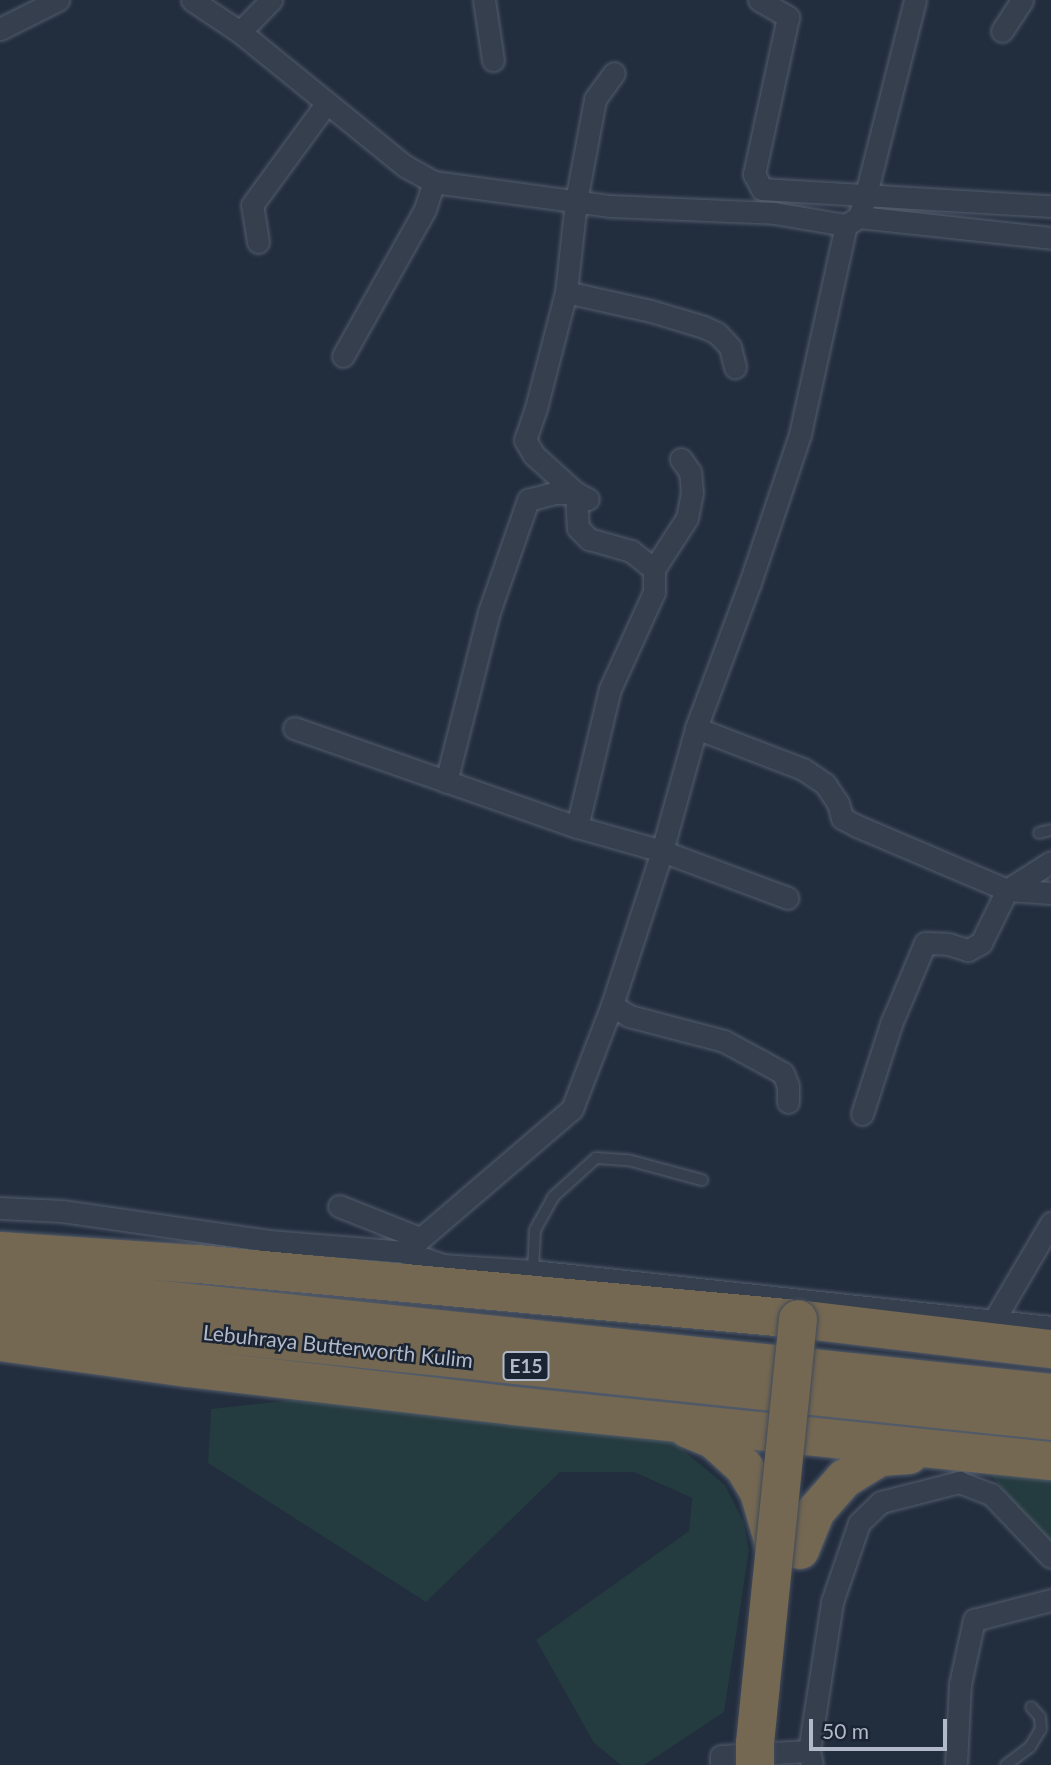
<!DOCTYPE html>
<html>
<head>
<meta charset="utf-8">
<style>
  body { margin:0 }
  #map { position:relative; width:1051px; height:1765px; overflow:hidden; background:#222d3e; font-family:Lato,sans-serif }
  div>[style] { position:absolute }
  .green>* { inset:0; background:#243b3f }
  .roads { filter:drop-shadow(0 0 2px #545d6c) drop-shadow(0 0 2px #545d6c) }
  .service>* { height:10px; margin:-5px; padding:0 5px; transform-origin:5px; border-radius:5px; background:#363f4e }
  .minor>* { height:21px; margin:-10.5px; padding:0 10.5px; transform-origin:10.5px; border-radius:10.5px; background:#363f4e }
  .motorway>* { height:38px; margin:-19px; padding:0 19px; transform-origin:19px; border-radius:19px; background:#746852 }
  .bridges { filter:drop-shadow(0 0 2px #414a59) drop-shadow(0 0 2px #414a59) }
  .motorway-bridge>* { height:38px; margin:-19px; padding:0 19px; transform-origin:19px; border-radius:19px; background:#746852 }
  span { translate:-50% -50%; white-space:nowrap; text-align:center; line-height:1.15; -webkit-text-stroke:5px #1b2433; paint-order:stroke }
  .shield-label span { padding:2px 5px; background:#1b2433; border:2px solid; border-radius:5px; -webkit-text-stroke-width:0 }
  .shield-label { font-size:19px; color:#b2bac9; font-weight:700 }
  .street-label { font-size:21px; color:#b2bac9 }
  .scale { position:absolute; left:809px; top:1719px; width:138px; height:32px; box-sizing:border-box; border:4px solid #b2bac9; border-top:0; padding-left:9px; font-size:21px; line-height:24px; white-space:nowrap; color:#b2bac9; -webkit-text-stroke:5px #1b2433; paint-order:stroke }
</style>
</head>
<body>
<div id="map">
  <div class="green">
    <div style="clip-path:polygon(294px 1400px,671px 1440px,725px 1485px,744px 1523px,749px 1551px,724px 1712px,644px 1765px,621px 1765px,594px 1743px,536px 1640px,689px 1531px,692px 1498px,634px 1472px,560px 1472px,426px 1602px,208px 1463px,211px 1409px)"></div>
    <div style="clip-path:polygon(990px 1474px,1051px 1479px,1051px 1546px)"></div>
  </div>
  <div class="roads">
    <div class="service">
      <div style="left:1039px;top:833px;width:12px;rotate:-14deg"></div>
      <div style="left:533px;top:1271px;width:41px;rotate:-87.2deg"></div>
      <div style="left:535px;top:1230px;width:38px;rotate:-61deg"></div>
      <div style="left:553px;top:1197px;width:58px;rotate:-42.2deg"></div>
      <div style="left:596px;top:1158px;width:32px;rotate:4deg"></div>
      <div style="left:628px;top:1160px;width:77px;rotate:15.1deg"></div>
      <div style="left:1006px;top:1765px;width:30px;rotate:-37deg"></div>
      <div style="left:1030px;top:1747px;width:21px;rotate:-59deg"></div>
      <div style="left:1041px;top:1729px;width:12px;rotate:-95deg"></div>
      <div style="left:1040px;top:1717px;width:13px;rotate:-132deg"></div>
    </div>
    <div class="minor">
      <div style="left:192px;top:0;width:58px;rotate:33.7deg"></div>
      <div style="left:240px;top:32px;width:213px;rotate:39.1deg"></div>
      <div style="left:405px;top:166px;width:33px;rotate:29deg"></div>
      <div style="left:434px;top:182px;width:178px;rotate:7.8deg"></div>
      <div style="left:610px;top:206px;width:164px;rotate:2.4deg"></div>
      <div style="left:774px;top:213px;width:73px;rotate:9.5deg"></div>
      <div style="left:846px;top:225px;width:15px;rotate:-32deg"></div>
      <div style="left:859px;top:217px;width:24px;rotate:-73deg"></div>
      <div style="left:866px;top:194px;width:200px;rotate:-75.8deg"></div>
      <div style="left:484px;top:0;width:61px;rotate:81.5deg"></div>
      <div style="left:759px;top:0;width:34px;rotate:30deg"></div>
      <div style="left:788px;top:17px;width:161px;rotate:102.2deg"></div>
      <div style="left:754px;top:174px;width:17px;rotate:62deg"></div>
      <div style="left:762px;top:189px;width:289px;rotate:3.4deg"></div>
      <div style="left:0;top:29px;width:65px;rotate:-26.6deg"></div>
      <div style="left:1002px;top:31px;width:37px;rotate:-57deg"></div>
      <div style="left:240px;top:32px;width:45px;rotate:-45.9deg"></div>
      <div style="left:859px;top:217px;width:193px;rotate:6.2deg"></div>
      <div style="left:258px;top:242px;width:37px;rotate:-99deg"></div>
      <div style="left:252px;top:205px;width:125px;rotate:-53.8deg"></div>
      <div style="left:566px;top:292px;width:87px;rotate:12.6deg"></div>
      <div style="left:651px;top:311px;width:55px;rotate:16.8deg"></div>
      <div style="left:704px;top:327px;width:14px;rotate:25deg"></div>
      <div style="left:717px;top:333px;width:19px;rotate:47deg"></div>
      <div style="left:730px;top:347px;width:21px;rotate:76deg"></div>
      <div style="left:343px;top:356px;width:168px;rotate:-60.8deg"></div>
      <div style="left:425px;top:209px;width:28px;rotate:-72deg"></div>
      <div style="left:588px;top:499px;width:13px;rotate:-153deg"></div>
      <div style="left:576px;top:493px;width:57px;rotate:-137.9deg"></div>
      <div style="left:534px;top:455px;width:17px;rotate:-121deg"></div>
      <div style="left:525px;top:440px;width:34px;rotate:-71deg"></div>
      <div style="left:536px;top:408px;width:120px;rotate:-75.5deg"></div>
      <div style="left:566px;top:292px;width:92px;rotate:-83.7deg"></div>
      <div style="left:576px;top:201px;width:104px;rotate:-79.4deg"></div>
      <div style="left:595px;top:99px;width:32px;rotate:-54deg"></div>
      <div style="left:294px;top:728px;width:300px;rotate:19.3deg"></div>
      <div style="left:577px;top:827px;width:88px;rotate:15.8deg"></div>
      <div style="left:662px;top:851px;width:134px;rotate:20.5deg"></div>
      <div style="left:696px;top:728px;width:115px;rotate:21deg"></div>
      <div style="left:803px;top:769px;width:27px;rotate:34deg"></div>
      <div style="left:825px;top:784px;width:23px;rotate:56deg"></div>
      <div style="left:838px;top:803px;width:16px;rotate:75deg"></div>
      <div style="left:842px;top:818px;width:17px;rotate:28deg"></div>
      <div style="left:857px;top:826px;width:163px;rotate:23.1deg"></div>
      <div style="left:1007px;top:890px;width:44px;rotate:3.9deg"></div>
      <div style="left:446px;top:782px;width:175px;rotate:-75.8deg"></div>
      <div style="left:489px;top:612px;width:119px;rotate:-70.8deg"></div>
      <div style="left:528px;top:500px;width:28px;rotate:-15deg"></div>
      <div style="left:555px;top:493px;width:21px"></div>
      <div style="left:576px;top:493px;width:35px;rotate:87deg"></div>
      <div style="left:578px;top:528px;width:16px;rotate:45deg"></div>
      <div style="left:589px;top:539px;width:44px;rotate:15.9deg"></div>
      <div style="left:631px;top:551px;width:29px;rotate:38deg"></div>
      <div style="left:577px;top:827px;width:142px;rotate:-76.6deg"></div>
      <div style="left:610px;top:689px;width:107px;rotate:-65.6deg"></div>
      <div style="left:654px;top:592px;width:23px;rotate:-90deg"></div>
      <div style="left:654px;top:569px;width:61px;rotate:-57.1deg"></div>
      <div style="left:687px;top:518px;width:25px;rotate:-79deg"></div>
      <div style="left:692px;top:493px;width:21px;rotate:-95deg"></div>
      <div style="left:690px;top:472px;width:16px;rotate:-125deg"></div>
      <div style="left:612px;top:1005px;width:20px;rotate:33deg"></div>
      <div style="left:629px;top:1016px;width:98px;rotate:14.7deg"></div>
      <div style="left:724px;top:1041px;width:42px;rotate:28.4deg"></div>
      <div style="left:761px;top:1061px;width:25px;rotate:29deg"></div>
      <div style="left:783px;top:1073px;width:14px;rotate:69deg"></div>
      <div style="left:788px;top:1086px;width:16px;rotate:90deg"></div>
      <div style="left:862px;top:1114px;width:95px;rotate:-72.1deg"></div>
      <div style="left:891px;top:1024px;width:88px;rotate:-67.2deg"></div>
      <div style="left:925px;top:943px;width:23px;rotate:2deg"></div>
      <div style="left:948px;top:944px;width:21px;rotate:17deg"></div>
      <div style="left:968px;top:950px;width:15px;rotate:-28deg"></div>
      <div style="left:981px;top:943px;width:59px;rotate:-63.9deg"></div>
      <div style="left:1007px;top:890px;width:52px;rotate:-32.5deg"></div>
      <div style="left:339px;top:1206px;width:87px;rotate:21.6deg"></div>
      <div style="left:0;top:1208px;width:62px;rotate:2.8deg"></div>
      <div style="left:62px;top:1211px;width:209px;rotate:8.2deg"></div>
      <div style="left:269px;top:1241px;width:136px;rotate:4.6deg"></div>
      <div style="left:405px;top:1252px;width:40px;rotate:18.9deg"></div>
      <div style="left:443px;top:1265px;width:90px;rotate:3.8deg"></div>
      <div style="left:533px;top:1271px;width:521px;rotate:6.17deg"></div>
      <div style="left:405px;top:1252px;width:220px;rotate:-40.6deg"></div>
      <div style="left:572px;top:1109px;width:111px;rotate:-69deg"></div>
      <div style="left:612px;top:1005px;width:162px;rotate:-72deg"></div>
      <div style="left:662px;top:851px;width:128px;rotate:-74.5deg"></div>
      <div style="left:696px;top:728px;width:155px;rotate:-69.6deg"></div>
      <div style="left:750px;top:583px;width:157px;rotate:-71.4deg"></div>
      <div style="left:800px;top:434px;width:214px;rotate:-77.6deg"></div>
      <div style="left:994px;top:1320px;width:113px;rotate:-59.6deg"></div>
      <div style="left:721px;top:1765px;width:9px;rotate:-90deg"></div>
      <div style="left:721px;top:1756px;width:88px;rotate:-3.3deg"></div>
      <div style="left:812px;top:1765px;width:14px;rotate:-102deg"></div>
      <div style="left:809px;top:1751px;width:151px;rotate:-81.2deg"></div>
      <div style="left:832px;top:1602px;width:83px;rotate:-71.1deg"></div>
      <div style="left:859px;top:1523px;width:30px;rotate:-44deg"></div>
      <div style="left:881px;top:1502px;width:81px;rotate:-14.4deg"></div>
      <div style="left:959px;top:1482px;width:34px;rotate:21deg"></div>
      <div style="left:991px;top:1494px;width:87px;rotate:46.4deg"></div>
      <div style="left:956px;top:1765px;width:81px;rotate:-87.2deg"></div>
      <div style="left:960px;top:1684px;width:66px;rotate:-77.7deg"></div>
      <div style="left:974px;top:1620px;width:80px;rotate:-14.6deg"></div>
    </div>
    <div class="motorway">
      <div style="left:0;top:1251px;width:198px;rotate:3.8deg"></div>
      <div style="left:198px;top:1264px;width:603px;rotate:5.24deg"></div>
      <div style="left:798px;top:1319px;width:255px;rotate:6.8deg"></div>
      <div style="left:0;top:1283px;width:1057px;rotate:5.97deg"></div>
      <div style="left:0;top:1311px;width:1057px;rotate:5.97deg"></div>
      <div style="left:0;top:1342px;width:189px;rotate:7.9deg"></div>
      <div style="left:187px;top:1368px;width:329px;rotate:6.6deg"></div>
      <div style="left:514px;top:1406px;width:540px;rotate:5.85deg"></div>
      <div style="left:688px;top:1429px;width:27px;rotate:22deg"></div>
      <div style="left:713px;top:1439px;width:42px;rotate:42.1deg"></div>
      <div style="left:744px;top:1467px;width:29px;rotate:59deg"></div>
      <div style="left:759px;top:1492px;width:57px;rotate:73.8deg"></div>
      <div style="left:800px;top:1550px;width:42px;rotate:-67.7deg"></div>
      <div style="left:816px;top:1511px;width:43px;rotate:-48.8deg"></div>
      <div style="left:844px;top:1479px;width:42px;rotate:-31.4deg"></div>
      <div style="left:880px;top:1457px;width:29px;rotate:-4deg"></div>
    </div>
  </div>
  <div class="bridges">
    <div class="motorway-bridge">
      <div style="left:755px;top:1765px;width:22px;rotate:-90deg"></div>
      <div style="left:755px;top:1743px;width:426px;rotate:-84.2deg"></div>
    </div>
  </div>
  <div class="shield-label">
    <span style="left:526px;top:1366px">E15</span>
  </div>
  <div class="street-label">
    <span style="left:338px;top:1346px;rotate:6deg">Lebuhraya Butterworth Kulim</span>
  </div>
  <div class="scale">50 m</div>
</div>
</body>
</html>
